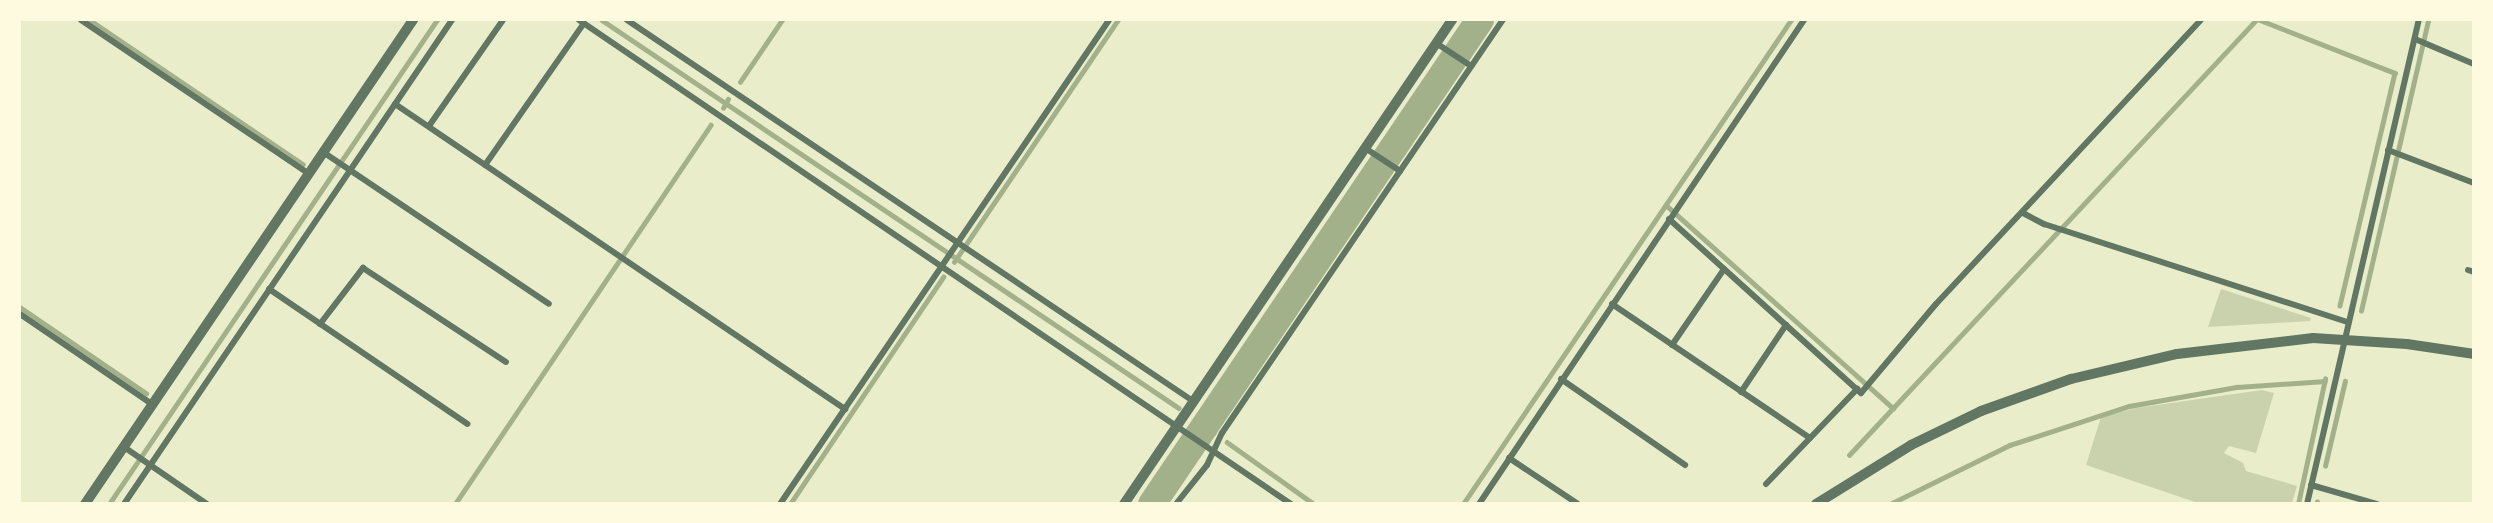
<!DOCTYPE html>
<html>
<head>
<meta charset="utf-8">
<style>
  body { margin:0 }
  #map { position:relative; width:2493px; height:523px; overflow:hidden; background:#e9edc9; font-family:"Noto Sans",sans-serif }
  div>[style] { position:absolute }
  .green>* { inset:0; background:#cad2ad }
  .stream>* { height:4.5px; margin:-2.25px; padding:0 2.25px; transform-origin:2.25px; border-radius:2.25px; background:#a3b18a }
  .river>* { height:28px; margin:-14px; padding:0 14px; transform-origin:14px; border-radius:14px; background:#a3b18a }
  .minor>* { height:6px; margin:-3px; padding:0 3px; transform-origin:3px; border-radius:3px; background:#617663 }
  .tertiary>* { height:10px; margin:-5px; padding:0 5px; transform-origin:5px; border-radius:5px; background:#617663 }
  span { translate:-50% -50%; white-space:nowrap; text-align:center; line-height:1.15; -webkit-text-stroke:6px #fefae0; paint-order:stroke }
  .frame { position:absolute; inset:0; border:21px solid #fefae0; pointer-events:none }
</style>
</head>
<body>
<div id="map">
  <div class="green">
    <div style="clip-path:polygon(2221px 289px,2311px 318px,2310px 321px,2208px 327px)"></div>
    <div style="clip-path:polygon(2262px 390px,2274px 393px,2256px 453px,2229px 446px,2224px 453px,2243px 463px,2246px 471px,2297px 486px,2292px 503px,2198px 503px,2086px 465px,2101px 417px,2136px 408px)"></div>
  </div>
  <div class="stream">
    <div style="left:90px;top:20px;width:257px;rotate:34.1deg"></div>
    <div style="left:602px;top:20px;width:695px;rotate:33.92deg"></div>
    <div style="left:2260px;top:20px;width:145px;rotate:21.4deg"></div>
    <div style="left:2395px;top:73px;width:239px;rotate:103.3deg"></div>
    <div style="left:740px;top:82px;width:75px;rotate:-55.9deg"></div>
    <div style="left:723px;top:108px;width:10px;rotate:-61deg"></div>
    <div style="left:1666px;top:205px;width:305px;rotate:41.8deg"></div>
    <div style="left:954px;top:262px;width:292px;rotate:-55.9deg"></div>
    <div style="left:20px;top:307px;width:153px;rotate:34.3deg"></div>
    <div style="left:2361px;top:311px;width:299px;rotate:-77deg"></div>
    <div style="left:1199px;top:418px;width:9px;rotate:36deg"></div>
    <div style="left:1204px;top:426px;width:12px;rotate:35deg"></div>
    <div style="left:1227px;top:442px;width:107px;rotate:35.5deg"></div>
    <div style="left:1849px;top:455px;width:596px;rotate:-46.9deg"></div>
    <div style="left:2325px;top:466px;width:87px;rotate:-76.8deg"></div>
    <div style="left:109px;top:504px;width:585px;rotate:-55.88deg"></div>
    <div style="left:455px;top:504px;width:457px;rotate:-56deg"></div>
    <div style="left:790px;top:504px;width:274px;rotate:-56deg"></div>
    <div style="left:1463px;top:504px;width:585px;rotate:-55.88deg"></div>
    <div style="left:1890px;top:504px;width:134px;rotate:-26.2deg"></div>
    <div style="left:2010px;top:445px;width:125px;rotate:-18.1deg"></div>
    <div style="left:2129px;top:406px;width:110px;rotate:-10deg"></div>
    <div style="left:2237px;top:387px;width:88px;rotate:-3.9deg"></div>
    <div style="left:2298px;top:504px;width:128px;rotate:-77.8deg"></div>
    <div style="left:2317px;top:504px;width:2px;rotate:-90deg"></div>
  </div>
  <div class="river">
    <div style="left:1152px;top:504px;width:585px;rotate:-55.88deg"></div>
  </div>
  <div class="minor">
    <div style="left:81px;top:20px;width:274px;rotate:34deg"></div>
    <div style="left:579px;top:20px;width:861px;rotate:34.21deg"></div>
    <div style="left:627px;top:20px;width:682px;rotate:33.95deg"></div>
    <div style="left:2415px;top:39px;width:64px;rotate:23deg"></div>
    <div style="left:1436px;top:43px;width:42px;rotate:33.3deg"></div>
    <div style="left:395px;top:104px;width:544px;rotate:34.13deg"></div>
    <div style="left:429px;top:126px;width:129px;rotate:-55.1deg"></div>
    <div style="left:1365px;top:148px;width:42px;rotate:33.3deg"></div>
    <div style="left:2388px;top:150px;width:92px;rotate:21deg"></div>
    <div style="left:323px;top:152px;width:272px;rotate:33.9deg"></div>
    <div style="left:485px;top:165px;width:173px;rotate:-55.1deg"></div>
    <div style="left:2023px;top:213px;width:24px;rotate:28deg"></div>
    <div style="left:2044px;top:224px;width:318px;rotate:17.9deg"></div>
    <div style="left:1669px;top:219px;width:259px;rotate:42.2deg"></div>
    <div style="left:1861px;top:393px;width:116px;rotate:-49.9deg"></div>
    <div style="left:1936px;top:304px;width:388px;rotate:-47deg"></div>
    <div style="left:2468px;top:270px;width:6px;rotate:18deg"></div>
    <div style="left:269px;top:289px;width:240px;rotate:34.2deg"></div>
    <div style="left:1612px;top:304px;width:239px;rotate:34.1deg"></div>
    <div style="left:20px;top:314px;width:160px;rotate:34.3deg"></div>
    <div style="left:320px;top:324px;width:71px;rotate:-52.5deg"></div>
    <div style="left:363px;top:268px;width:171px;rotate:33.3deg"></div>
    <div style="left:1672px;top:345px;width:92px;rotate:-55.6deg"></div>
    <div style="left:1561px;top:379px;width:151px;rotate:34.7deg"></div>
    <div style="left:1741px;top:392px;width:81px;rotate:-56.1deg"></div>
    <div style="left:124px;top:447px;width:101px;rotate:34.5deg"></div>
    <div style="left:1509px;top:458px;width:83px;rotate:33.7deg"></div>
    <div style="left:1766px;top:484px;width:132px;rotate:-46.2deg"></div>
    <div style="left:2311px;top:485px;width:69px;rotate:16.1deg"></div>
    <div style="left:124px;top:504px;width:585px;rotate:-55.88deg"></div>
    <div style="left:780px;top:504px;width:585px;rotate:-55.79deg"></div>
    <div style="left:1176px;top:504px;width:50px;rotate:-51.5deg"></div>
    <div style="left:1207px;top:465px;width:35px;rotate:-65deg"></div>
    <div style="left:1222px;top:433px;width:500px;rotate:-55.8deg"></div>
    <div style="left:1479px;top:504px;width:583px;rotate:-56.12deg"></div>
    <div style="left:2307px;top:504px;width:497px;rotate:-77deg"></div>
  </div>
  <div class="tertiary">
    <div style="left:85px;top:504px;width:585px;rotate:-55.88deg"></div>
    <div style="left:1124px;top:504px;width:585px;rotate:-55.88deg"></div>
    <div style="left:1816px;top:504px;width:112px;rotate:-31.8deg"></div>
    <div style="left:1911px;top:445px;width:78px;rotate:-25.9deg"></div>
    <div style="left:1981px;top:411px;width:96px;rotate:-19.6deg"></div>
    <div style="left:2071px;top:379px;width:109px;rotate:-13.3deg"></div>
    <div style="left:2177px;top:354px;width:137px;rotate:-6.7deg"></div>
    <div style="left:2313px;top:338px;width:94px;rotate:3.7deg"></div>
    <div style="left:2407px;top:344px;width:68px;rotate:8.5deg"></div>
  </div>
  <div class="frame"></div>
</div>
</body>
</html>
